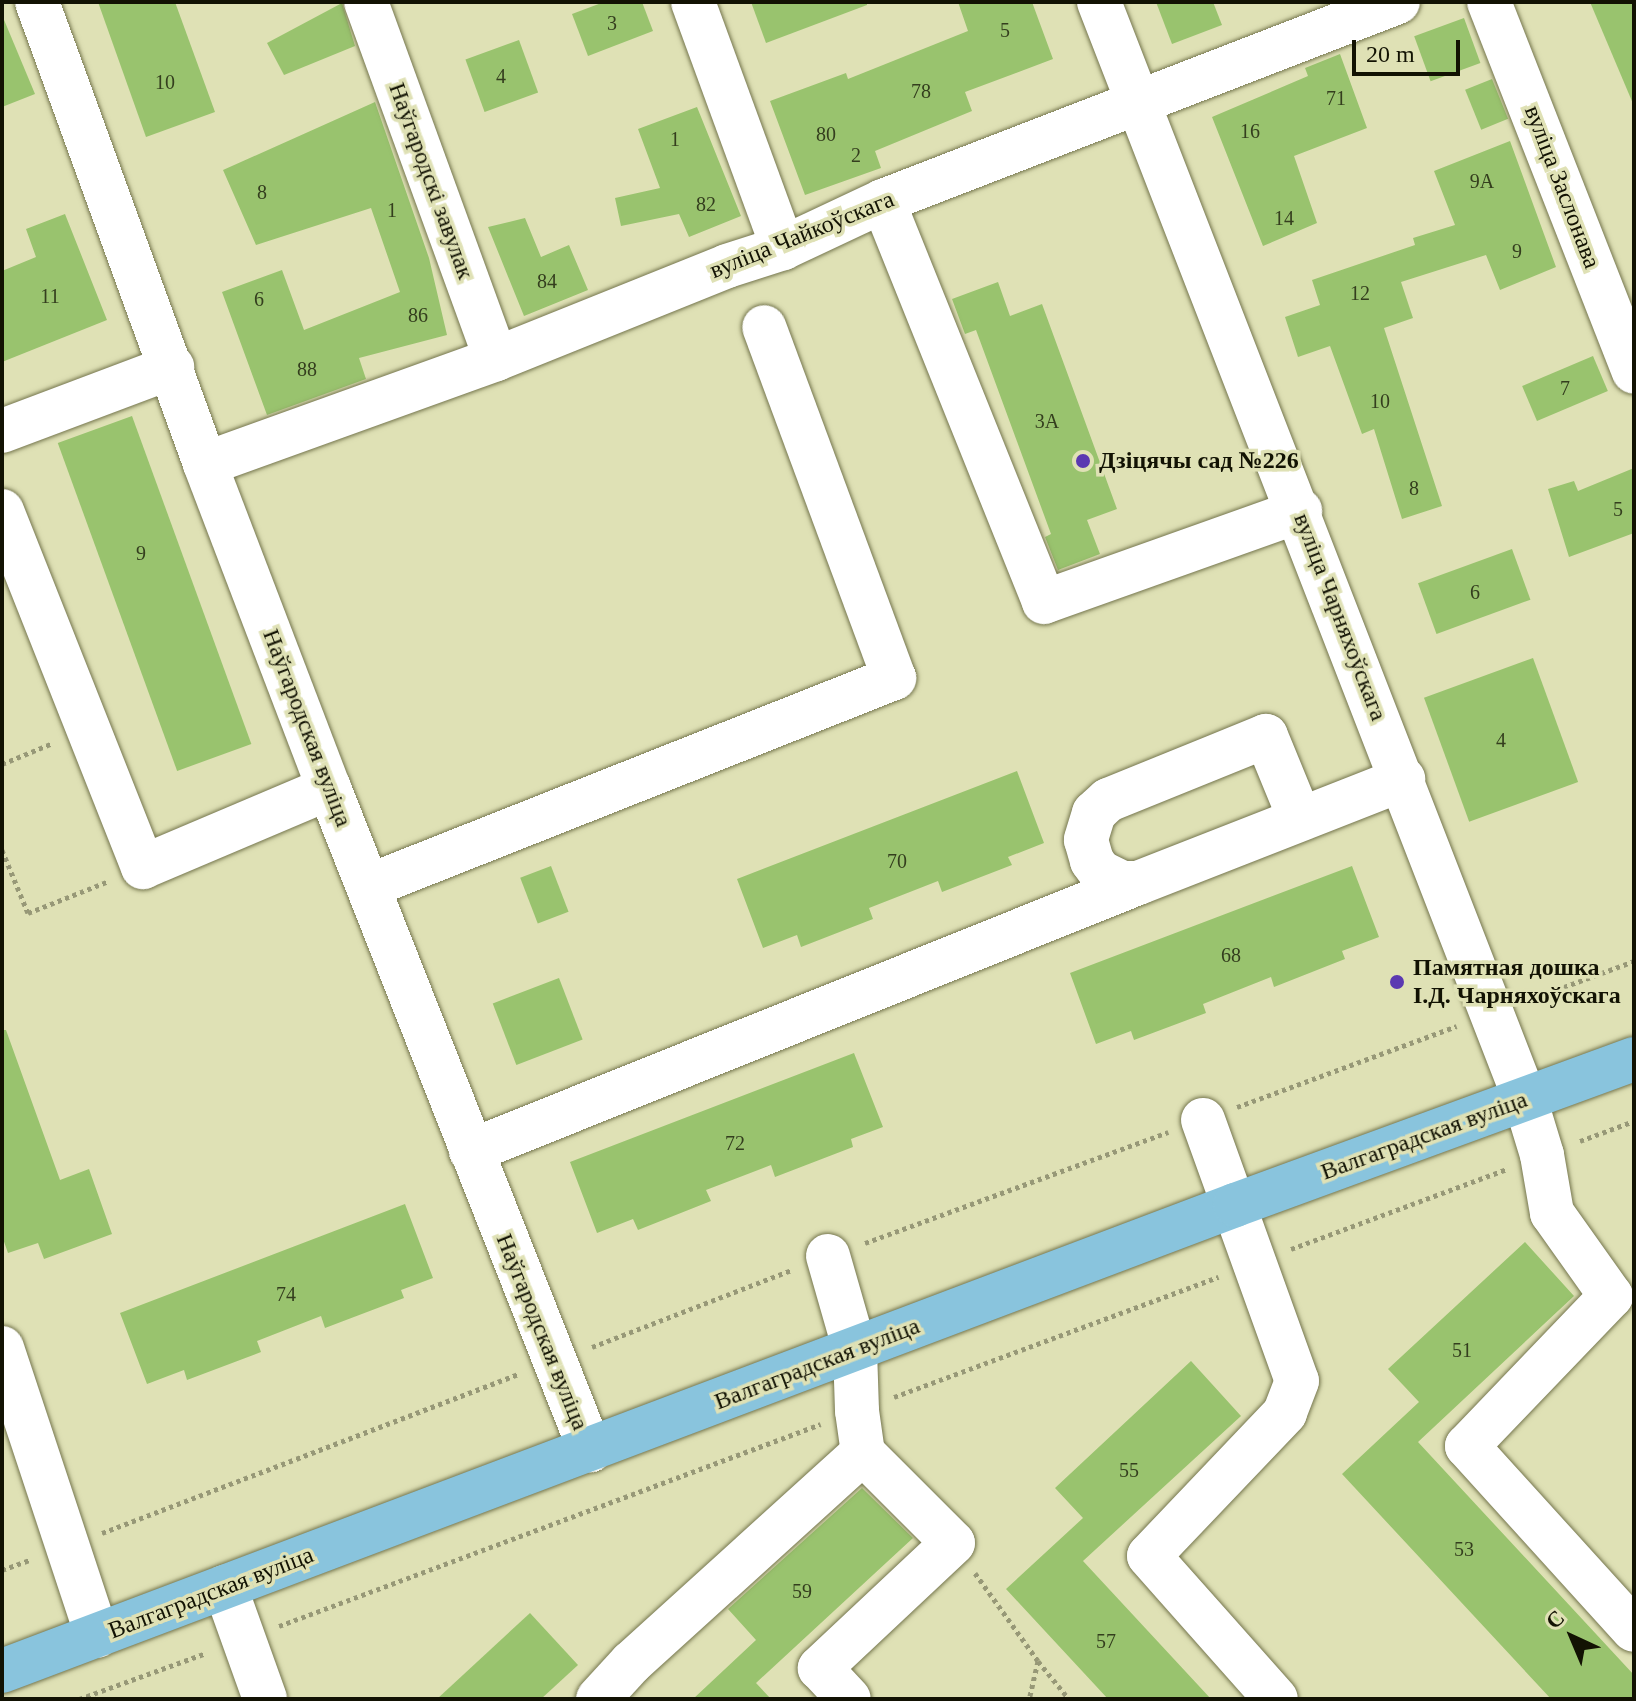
<!DOCTYPE html>
<html>
<head>
<meta charset="utf-8">
<style>
  body { margin:0 }
  #map { position:relative; width:1636px; height:1701px; overflow:hidden; background:#dfe1b5; font-family:"Times New Roman",serif }
  div>[style] { position:absolute }
  .building>* { inset:0; background:#99c36e; transform-origin:0 0 }
  .path>* { height:5px; margin-top:-2.5px; transform-origin:0; background:repeating-linear-gradient(90deg,#979877 0 4px,transparent 0 8px) }
  .roads { filter:drop-shadow(0 0 2px #75764e) drop-shadow(0 0 2px #75764e) }
  .minor>* { height:44px; margin:-22px; padding:0 22px; transform-origin:22px; border-radius:22px; background:#fff }
  .major>* { height:44px; margin:-22px; padding:0 22px; transform-origin:22px; border-radius:22px; background:#89c4dd }
  .dots>* { width:22px; height:22px; translate:-50% -50%; box-sizing:border-box; border:4px solid #dfe1b5; border-radius:50% }
  span { translate:-50% -50%; white-space:nowrap; text-align:center; line-height:1.15; -webkit-text-stroke:7px #dfe1b5; paint-order:stroke }
  .number-label { font-size:20px; color:#343e1e }
  .number-label span { -webkit-text-stroke-width:0 }
  .street-label { font-size:24px; color:#121203 }
  .poi-label { font-size:24px; color:#121203; font-weight:700 }
  .left { translate:0 -50%; text-align:left }
  .frame { position:absolute; inset:0; border:4px solid #121203; pointer-events:none }
  .north { position:absolute; left:1532px; top:1597px; width:80px; height:80px; -webkit-text-stroke:6px #dfe1b5; paint-order:stroke; rotate:316deg; font-size:22px; font-weight:700; line-height:32px; text-align:center; color:#121203 }
  .north::after { content:''; display:block; margin:auto; width:28px; height:36px; background:#121203; clip-path:polygon(50% 0,100% 100%,50% 72%,0 100%) }
  .scale { position:absolute; left:1352px; top:40px; width:108px; height:36px; box-sizing:border-box; border:4px solid #121203; border-top:0; padding-left:10px; font-size:24px; line-height:28px; white-space:nowrap; color:#121203; -webkit-text-stroke:6px #dfe1b5; paint-order:stroke }
</style>
</head>
<body>
<div id="map">
  <div class="building">
    <div style="clip-path:polygon(98px 2px,175px 2px,215px 112px,146px 137px)"></div>
    <div style="clip-path:polygon(604px 2px,642px 2px,653px 31px,588px 56px,572px 14px)"></div>
    <div style="clip-path:polygon(751px 2px,867px 2px,867px 5px,766px 43px)"></div>
    <div style="clip-path:polygon(958px 2px,1032px 2px,1053px 59px,965px 92px,972px 111px,875px 151px,881px 168px,805px 195px,770px 101px,846px 73px,848px 79px,968px 31px)"></div>
    <div style="clip-path:polygon(1156px 2px,1213px 2px,1222px 25px,1172px 44px)"></div>
    <div style="clip-path:polygon(1590px 2px,1634px 2px,1634px 106px)"></div>
    <div style="clip-path:polygon(342px 3px,355px 46px,284px 75px,267px 43px)"></div>
    <div style="clip-path:polygon(2px 15px,35px 94px,2px 107px)"></div>
    <div style="left:1464px;top:18px;width:48px;height:53px;rotate:70deg"></div>
    <div style="left:519px;top:40px;width:56px;height:57px;rotate:70deg"></div>
    <div style="clip-path:polygon(1340px 54px,1367px 128px,1294px 156px,1317px 223px,1263px 246px,1212px 117px,1308px 76px,1305px 68px)"></div>
    <div style="left:1492px;top:79px;width:43px;height:29px;rotate:68deg"></div>
    <div style="clip-path:polygon(375px 102px,429px 258px,447px 335px,359px 358px,366px 379px,267px 415px,222px 292px,282px 270px,304px 330px,400px 292px,371px 208px,256px 245px,223px 170px)"></div>
    <div style="clip-path:polygon(697px 107px,741px 216px,689px 237px,679px 214px,621px 226px,615px 198px,660px 188px,638px 129px)"></div>
    <div style="clip-path:polygon(1510px 141px,1556px 267px,1500px 290px,1486px 255px,1401px 282px,1413px 318px,1384px 328px,1442px 506px,1402px 519px,1374px 429px,1362px 434px,1330px 346px,1298px 357px,1285px 317px,1320px 305px,1312px 280px,1415px 245px,1413px 238px,1455px 225px,1434px 171px)"></div>
    <div style="clip-path:polygon(65px 214px,107px 320px,2px 362px,2px 271px,36px 257px,26px 229px)"></div>
    <div style="clip-path:polygon(525px 218px,541px 257px,569px 245px,588px 290px,524px 316px,488px 227px)"></div>
    <div style="clip-path:polygon(998px 282px,1010px 316px,1042px 304px,1117px 509px,1087px 520px,1100px 554px,1058px 570px,1045px 537px,1051px 534px,976px 330px,965px 334px,952px 299px)"></div>
    <div style="left:1593px;top:356px;width:38px;height:77px;rotate:67deg"></div>
    <div style="left:132px;top:416px;width:349px;height:79px;rotate:70deg"></div>
    <div style="clip-path:polygon(1634px 468px,1634px 533px,1569px 557px,1548px 489px,1574px 481px,1578px 491px)"></div>
    <div style="left:1512px;top:549px;width:54px;height:100px;rotate:70deg"></div>
    <div style="left:1533px;top:658px;width:132px;height:116px;rotate:70deg"></div>
    <div style="clip-path:polygon(1017px 771px,1044px 843px,1008px 857px,1012px 865px,942px 892px,938px 881px,869px 908px,873px 919px,801px 947px,797px 935px,763px 948px,737px 879px)"></div>
    <div style="left:551px;top:866px;width:49px;height:33px;rotate:69deg"></div>
    <div style="clip-path:polygon(1352px 866px,1379px 937px,1342px 951px,1345px 959px,1274px 987px,1271px 977px,1203px 1004px,1206px 1013px,1134px 1040px,1131px 1031px,1096px 1044px,1070px 973px)"></div>
    <div style="left:559px;top:978px;width:66px;height:71px;rotate:69deg"></div>
    <div style="clip-path:polygon(2px 1030px,6px 1030px,60px 1180px,89px 1169px,112px 1234px,44px 1259px,38px 1243px,8px 1253px,2px 1236px)"></div>
    <div style="clip-path:polygon(854px 1053px,883px 1127px,851px 1139px,853px 1147px,775px 1177px,771px 1165px,706px 1190px,711px 1201px,638px 1230px,633px 1219px,597px 1233px,570px 1162px)"></div>
    <div style="clip-path:polygon(405px 1204px,433px 1278px,401px 1290px,404px 1298px,325px 1328px,321px 1316px,257px 1341px,261px 1352px,187px 1380px,184px 1370px,147px 1384px,120px 1313px)"></div>
    <div style="clip-path:polygon(1525px 1242px,1574px 1296px,1418px 1442px,1634px 1675px,1634px 1699px,1551px 1699px,1342px 1474px,1419px 1402px,1388px 1369px)"></div>
    <div style="clip-path:polygon(1191px 1361px,1241px 1416px,1083px 1561px,1211px 1699px,1108px 1699px,1006px 1589px,1083px 1518px,1055px 1488px)"></div>
    <div style="clip-path:polygon(862px 1488px,913px 1538px,756px 1683px,771px 1699px,693px 1699px,756px 1640px,728px 1609px)"></div>
    <div style="clip-path:polygon(530px 1613px,578px 1665px,541px 1699px,437px 1699px)"></div>
  </div>
  <div class="path">
    <div style="left:2px;top:764px;width:55px;rotate:-22.4deg"></div>
    <div style="left:2px;top:850px;width:68px;rotate:67.6deg"></div>
    <div style="left:28px;top:913px;width:87px;rotate:-21.6deg"></div>
    <div style="left:1526px;top:1001px;width:115px;rotate:-20.3deg"></div>
    <div style="left:1237px;top:1107px;width:234px;rotate:-20.2deg"></div>
    <div style="left:1580px;top:1141px;width:58px;rotate:-20.3deg"></div>
    <div style="left:865px;top:1243px;width:323px;rotate:-20.1deg"></div>
    <div style="left:1291px;top:1249px;width:230px;rotate:-20.3deg"></div>
    <div style="left:592px;top:1347px;width:214px;rotate:-21.1deg"></div>
    <div style="left:894px;top:1397px;width:346px;rotate:-20.3deg"></div>
    <div style="left:102px;top:1533px;width:446px;rotate:-20.9deg"></div>
    <div style="left:2px;top:1570px;width:29px;rotate:-20deg"></div>
    <div style="left:975px;top:1573px;width:108px;rotate:54.4deg"></div>
    <div style="left:1038px;top:1661px;width:39px;rotate:103deg"></div>
    <div style="left:279px;top:1626px;width:578px;rotate:-20.44deg"></div>
    <div style="left:1038px;top:1661px;width:49px;rotate:50.8deg"></div>
    <div style="left:79px;top:1699px;width:135px;rotate:-19.9deg"></div>
  </div>
  <div class="roads">
    <div class="minor">
      <div style="left:37px;top:2px;width:492px;rotate:70deg"></div>
      <div style="left:205px;top:464px;width:347px;rotate:69.1deg"></div>
      <div style="left:329px;top:788px;width:712px;rotate:68.48deg"></div>
      <div style="left:366px;top:2px;width:380px;rotate:70deg"></div>
      <div style="left:693px;top:2px;width:262px;rotate:69.9deg"></div>
      <div style="left:1099px;top:2px;width:1177px;rotate:68.78deg"></div>
      <div style="left:1525px;top:1099px;width:59px;rotate:73.1deg"></div>
      <div style="left:1542px;top:1155px;width:59px;rotate:80.2deg"></div>
      <div style="left:1552px;top:1213px;width:102px;rotate:54.6deg"></div>
      <div style="left:1611px;top:1296px;width:208px;rotate:133.8deg"></div>
      <div style="left:1467px;top:1446px;width:248px;rotate:47.8deg"></div>
      <div style="left:1489px;top:2px;width:397px;rotate:68.6deg"></div>
      <div style="left:883px;top:201px;width:432px;rotate:68.1deg"></div>
      <div style="left:1044px;top:602px;width:272px;rotate:-19.6deg"></div>
      <div style="left:2px;top:431px;width:182px;rotate:-20.6deg"></div>
      <div style="left:205px;top:464px;width:309px;rotate:-19.8deg"></div>
      <div style="left:496px;top:359px;width:249px;rotate:-21.9deg"></div>
      <div style="left:727px;top:266px;width:59px;rotate:-17.8deg"></div>
      <div style="left:783px;top:248px;width:110px;rotate:-25.2deg"></div>
      <div style="left:883px;top:201px;width:552px;rotate:-21.13deg"></div>
      <div style="left:2px;top:511px;width:383px;rotate:68.4deg"></div>
      <div style="left:143px;top:867px;width:202px;rotate:-23deg"></div>
      <div style="left:1300px;top:819px;width:90px;rotate:-112.3deg"></div>
      <div style="left:1266px;top:736px;width:170px;rotate:157.9deg"></div>
      <div style="left:1108px;top:800px;width:19px;rotate:137deg"></div>
      <div style="left:1094px;top:813px;width:28px;rotate:107deg"></div>
      <div style="left:1086px;top:840px;width:22px;rotate:74deg"></div>
      <div style="left:1092px;top:861px;width:14px;rotate:54deg"></div>
      <div style="left:1100px;top:872px;width:25px;rotate:26deg"></div>
      <div style="left:1123px;top:883px;width:15px"></div>
      <div style="left:1138px;top:883px;width:285px;rotate:-21.4deg"></div>
      <div style="left:369px;top:886px;width:565px;rotate:-21.61deg"></div>
      <div style="left:894px;top:678px;width:374px;rotate:-110.3deg"></div>
      <div style="left:1203px;top:1120px;width:277px;rotate:70.2deg"></div>
      <div style="left:1297px;top:1381px;width:34px;rotate:111deg"></div>
      <div style="left:1285px;top:1413px;width:197px;rotate:133.6deg"></div>
      <div style="left:1149px;top:1556px;width:191px;rotate:48.4deg"></div>
      <div style="left:471px;top:1151px;width:719px;rotate:-21.89deg"></div>
      <div style="left:828px;top:1256px;width:98px;rotate:74deg"></div>
      <div style="left:855px;top:1350px;width:61px;rotate:88.1deg"></div>
      <div style="left:857px;top:1411px;width:42px;rotate:81.9deg"></div>
      <div style="left:863px;top:1453px;width:127px;rotate:45deg"></div>
      <div style="left:953px;top:1543px;width:183px;rotate:136.8deg"></div>
      <div style="left:820px;top:1668px;width:42px;rotate:46.9deg"></div>
      <div style="left:2px;top:1348px;width:303px;rotate:71.7deg"></div>
      <div style="left:225px;top:1587px;width:119px;rotate:70.3deg"></div>
      <div style="left:598px;top:1699px;width:49px;rotate:-47.5deg"></div>
      <div style="left:631px;top:1663px;width:313px;rotate:-42.2deg"></div>
    </div>
    <div class="major">
      <div style="left:2px;top:1671px;width:1318px;rotate:-20.7deg"></div>
      <div style="left:1235px;top:1205px;width:425px;rotate:-20.1deg"></div>
    </div>
  </div>
  <div class="dots">
    <div style="left:1083px;top:461px;background:#5b39b1"></div>
    <div style="left:1397px;top:982px;background:#5b39b1"></div>
  </div>
  <div class="number-label">
    <span style="left:612px;top:23px">3</span>
    <span style="left:1005px;top:30px">5</span>
    <span style="left:501px;top:76px">4</span>
    <span style="left:165px;top:82px">10</span>
    <span style="left:921px;top:91px">78</span>
    <span style="left:1336px;top:98px">71</span>
    <span style="left:1250px;top:131px">16</span>
    <span style="left:826px;top:134px">80</span>
    <span style="left:675px;top:139px">1</span>
    <span style="left:856px;top:155px">2</span>
    <span style="left:1482px;top:181px">9А</span>
    <span style="left:262px;top:192px">8</span>
    <span style="left:706px;top:204px">82</span>
    <span style="left:392px;top:210px">1</span>
    <span style="left:1284px;top:218px">14</span>
    <span style="left:1517px;top:251px">9</span>
    <span style="left:547px;top:281px">84</span>
    <span style="left:1360px;top:293px">12</span>
    <span style="left:50px;top:296px">11</span>
    <span style="left:259px;top:299px">6</span>
    <span style="left:418px;top:315px">86</span>
    <span style="left:307px;top:369px">88</span>
    <span style="left:1565px;top:388px">7</span>
    <span style="left:1380px;top:401px">10</span>
    <span style="left:1047px;top:421px">3А</span>
    <span style="left:1414px;top:488px">8</span>
    <span style="left:1618px;top:509px">5</span>
    <span style="left:141px;top:553px">9</span>
    <span style="left:1475px;top:592px">6</span>
    <span style="left:1501px;top:740px">4</span>
    <span style="left:897px;top:861px">70</span>
    <span style="left:1231px;top:955px">68</span>
    <span style="left:735px;top:1143px">72</span>
    <span style="left:286px;top:1294px">74</span>
    <span style="left:1462px;top:1350px">51</span>
    <span style="left:1129px;top:1470px">55</span>
    <span style="left:1464px;top:1549px">53</span>
    <span style="left:802px;top:1591px">59</span>
    <span style="left:1106px;top:1641px">57</span>
  </div>
  <div class="street-label">
    <span style="left:431px;top:181px;rotate:70deg">Наўгародскі завулак</span>
    <span style="left:1562px;top:187px;rotate:69deg">вуліца Заслонава</span>
    <span style="left:802px;top:235px;rotate:-22deg">вуліца Чайкоўскага</span>
    <span style="left:1340px;top:617px;rotate:69deg">вуліца Чарняхоўскага</span>
    <span style="left:307px;top:728px;rotate:69deg">Наўгародская вуліца</span>
    <span style="left:1424px;top:1136px;rotate:-20deg">Валгаградская вуліца</span>
    <span style="left:542px;top:1332px;rotate:68deg">Наўгародская вуліца</span>
    <span style="left:817px;top:1364px;rotate:-21deg">Валгаградская вуліца</span>
    <span style="left:211px;top:1593px;rotate:-21deg">Валгаградская вуліца</span>
  </div>
  <div class="poi-label">
    <span class="left" style="left:1099px;top:461px">Дзіцячы сад №226</span>
    <span class="left" style="left:1413px;top:982px">Памятная дошка<br>І.Д. Чарняхоўскага</span>
  </div>
  <div class="frame"></div>
  <div class="north">С</div>
  <div class="scale">20 m</div>
</div>
</body>
</html>
